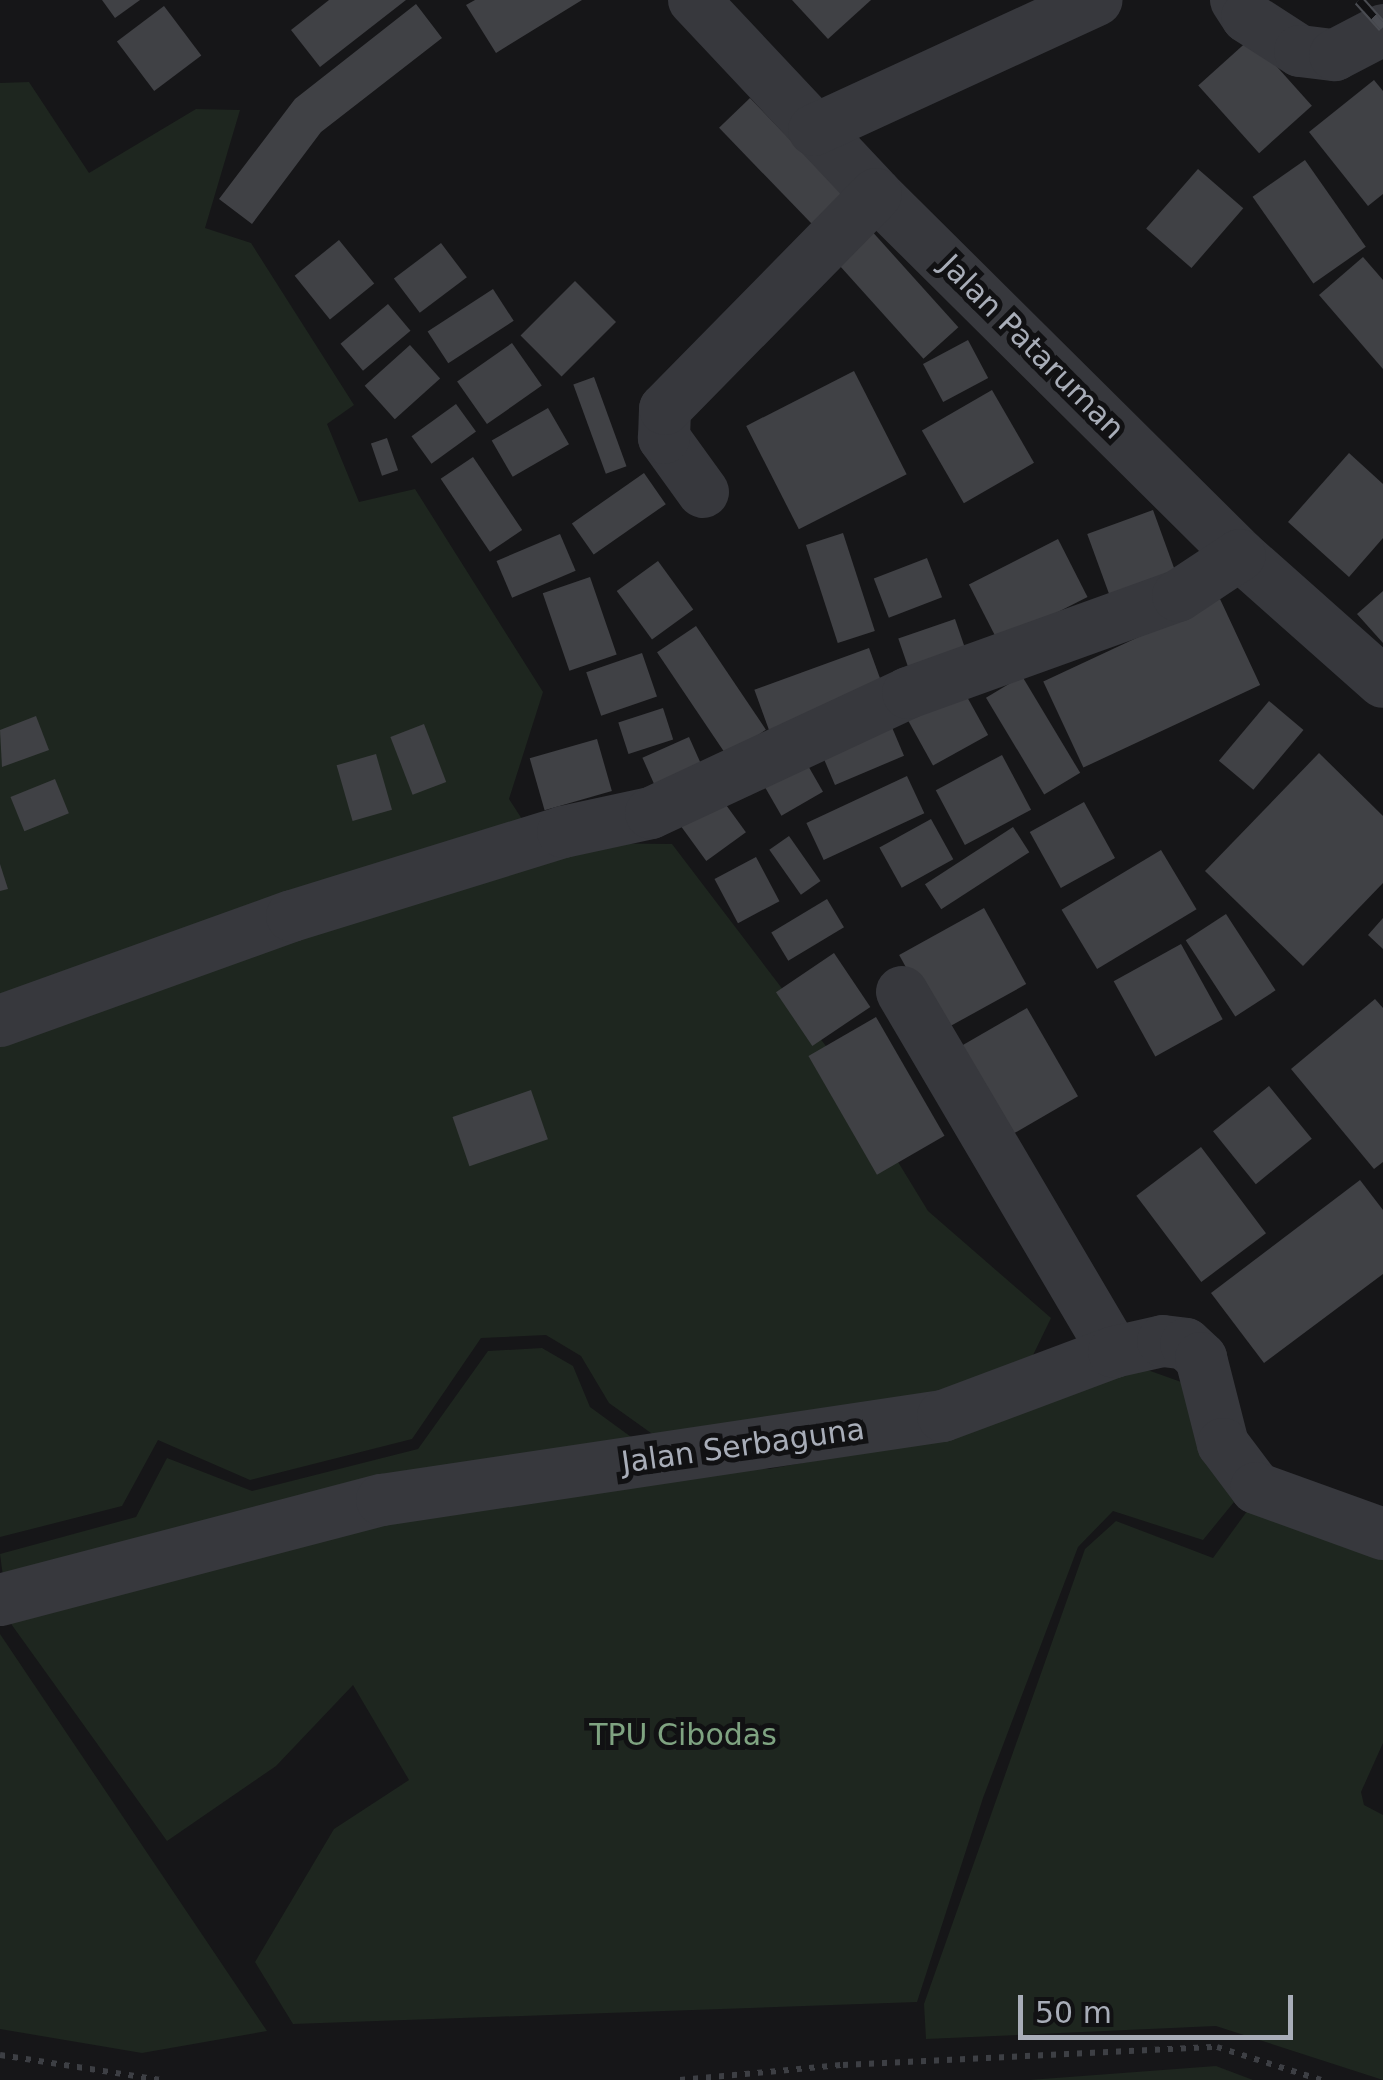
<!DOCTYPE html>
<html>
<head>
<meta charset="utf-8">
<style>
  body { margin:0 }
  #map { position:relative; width:1383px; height:2080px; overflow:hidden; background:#161618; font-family:"DejaVu Sans",sans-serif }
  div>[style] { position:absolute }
  .green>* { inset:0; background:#1e261f }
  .building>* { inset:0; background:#404145; transform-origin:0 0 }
  .path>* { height:6px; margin-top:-3px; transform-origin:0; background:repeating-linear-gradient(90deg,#3d3f44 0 5px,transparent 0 13px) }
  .minor>* { height:52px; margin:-26px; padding:0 26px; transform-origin:26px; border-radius:26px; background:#37383d }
  .rail>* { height:11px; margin-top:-5.5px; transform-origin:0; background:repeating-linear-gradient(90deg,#111113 0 22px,#4a4c52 0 44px); box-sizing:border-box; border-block:2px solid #4a4c52 }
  span { translate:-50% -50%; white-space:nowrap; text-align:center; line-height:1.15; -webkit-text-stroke:10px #111113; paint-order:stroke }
  .street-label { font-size:30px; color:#a8adb8 }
  .park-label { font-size:30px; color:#7fa381 }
  .scale { position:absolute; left:1018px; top:1995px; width:275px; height:45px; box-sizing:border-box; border:5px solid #a8adb8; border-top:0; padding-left:12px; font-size:30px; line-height:35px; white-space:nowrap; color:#a8adb8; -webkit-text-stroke:8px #111113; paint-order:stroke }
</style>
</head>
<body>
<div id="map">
  <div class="green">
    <div style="clip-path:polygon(29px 82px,89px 173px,196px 109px,240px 110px,205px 228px,251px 243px,354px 405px,327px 424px,359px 502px,415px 489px,543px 692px,509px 799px,544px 853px,567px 843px,672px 844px,832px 1054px,928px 1211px,1051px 1318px,1020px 1382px,658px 1438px,609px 1403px,581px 1356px,546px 1335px,481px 1338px,412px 1439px,250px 1480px,158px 1440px,122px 1506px,0 1537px,0 83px)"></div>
    <div style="clip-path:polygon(542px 1348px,573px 1366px,590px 1407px,649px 1450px,769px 1469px,907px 1444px,1086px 1348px,1198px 1388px,1238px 1497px,1203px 1540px,1113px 1511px,1078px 1547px,983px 1798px,917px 2002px,293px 2024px,255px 1962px,334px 1829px,409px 1780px,353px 1685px,276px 1766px,167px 1841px,9px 1621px,0 1554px,136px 1517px,167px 1458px,252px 1491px,418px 1449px,488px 1351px)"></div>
    <div style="clip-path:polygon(1253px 1503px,1383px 1544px,1383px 1743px,1361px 1792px,1364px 1805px,1383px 1815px,1383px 2080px,1216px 2026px,926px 2039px,924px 2004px,1085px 1549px,1116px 1521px,1213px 1558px)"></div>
    <div style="clip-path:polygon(0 1634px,267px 2031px,142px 2053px,0 2029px)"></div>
    <div style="clip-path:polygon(1216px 2066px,1253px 2080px,1029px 2080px)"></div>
  </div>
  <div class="building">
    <div style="clip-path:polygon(102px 0,140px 0,115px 18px)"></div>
    <div style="clip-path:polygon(329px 0,406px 0,320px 67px,291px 30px)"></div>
    <div style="clip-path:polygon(475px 0,582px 0,496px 53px,466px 5px)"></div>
    <div style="clip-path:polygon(792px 0,871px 0,828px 39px)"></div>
    <div style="clip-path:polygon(416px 4px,442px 38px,321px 132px,252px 224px,219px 199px,295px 99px)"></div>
    <div style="left:164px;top:6px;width:62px;height:59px;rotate:53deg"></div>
    <div style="left:1251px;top:38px;width:91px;height:71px;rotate:48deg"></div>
    <div style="clip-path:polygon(1374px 80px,1383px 91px,1383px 194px,1368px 206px,1309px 132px)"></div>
    <div style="left:750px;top:98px;width:148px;height:43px;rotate:46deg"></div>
    <div style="left:1305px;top:160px;width:106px;height:64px;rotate:55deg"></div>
    <div style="left:1198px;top:169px;width:60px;height:79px;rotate:41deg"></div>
    <div style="left:860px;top:218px;width:147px;height:47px;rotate:48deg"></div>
    <div style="left:339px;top:240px;width:56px;height:57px;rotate:51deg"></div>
    <div style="left:441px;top:243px;width:43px;height:59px;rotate:53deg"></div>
    <div style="clip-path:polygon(1363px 257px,1383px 280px,1383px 369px,1319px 295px)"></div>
    <div style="left:575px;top:281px;width:58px;height:77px;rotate:45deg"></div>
    <div style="left:493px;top:289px;width:38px;height:78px;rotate:57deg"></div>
    <div style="left:388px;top:304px;width:35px;height:62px;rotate:50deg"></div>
    <div style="left:968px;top:340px;width:43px;height:51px;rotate:62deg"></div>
    <div style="left:512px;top:343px;width:52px;height:67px;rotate:55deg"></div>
    <div style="left:410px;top:345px;width:45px;height:61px;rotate:48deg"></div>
    <div style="left:854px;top:371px;width:116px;height:121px;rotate:63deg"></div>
    <div style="left:594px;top:377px;width:95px;height:22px;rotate:70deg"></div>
    <div style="left:992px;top:390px;width:84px;height:81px;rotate:60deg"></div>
    <div style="left:456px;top:404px;width:34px;height:55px;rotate:54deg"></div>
    <div style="left:548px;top:408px;width:42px;height:65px;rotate:60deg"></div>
    <div style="left:387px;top:438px;width:34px;height:17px;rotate:71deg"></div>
    <div style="clip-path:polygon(1349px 453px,1383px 484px,1383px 538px,1349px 577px,1288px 522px)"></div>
    <div style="left:473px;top:457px;width:88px;height:39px;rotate:56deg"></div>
    <div style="left:644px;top:473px;width:38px;height:88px;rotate:55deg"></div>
    <div style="left:1153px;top:510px;width:64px;height:70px;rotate:70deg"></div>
    <div style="left:843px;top:533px;width:103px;height:39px;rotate:72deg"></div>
    <div style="left:560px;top:534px;width:40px;height:69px;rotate:67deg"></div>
    <div style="left:1058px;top:539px;width:65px;height:100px;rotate:63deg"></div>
    <div style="left:927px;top:558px;width:42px;height:57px;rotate:69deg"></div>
    <div style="left:658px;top:561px;width:60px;height:51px;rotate:54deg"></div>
    <div style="left:590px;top:577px;width:82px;height:50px;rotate:71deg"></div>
    <div style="clip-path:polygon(1383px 591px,1383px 643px,1357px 614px)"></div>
    <div style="left:1220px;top:599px;width:95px;height:195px;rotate:65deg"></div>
    <div style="left:955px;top:619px;width:40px;height:60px;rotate:71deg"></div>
    <div style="left:696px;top:626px;width:125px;height:47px;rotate:56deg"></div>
    <div style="left:869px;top:648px;width:50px;height:122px;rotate:70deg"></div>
    <div style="left:642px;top:653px;width:46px;height:59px;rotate:71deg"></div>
    <div style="left:1022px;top:676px;width:113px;height:42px;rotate:59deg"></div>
    <div style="left:961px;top:686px;width:56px;height:63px;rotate:61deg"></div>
    <div style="left:1269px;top:701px;width:45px;height:78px;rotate:40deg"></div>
    <div style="left:663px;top:708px;width:33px;height:47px;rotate:72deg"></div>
    <div style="clip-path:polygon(36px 716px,49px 750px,2px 767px,0 730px)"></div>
    <div style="left:888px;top:718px;width:41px;height:75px;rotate:67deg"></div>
    <div style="left:424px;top:724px;width:62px;height:36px;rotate:69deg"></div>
    <div style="left:689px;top:737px;width:32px;height:51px;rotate:66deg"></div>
    <div style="left:597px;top:739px;width:54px;height:70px;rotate:74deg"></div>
    <div style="clip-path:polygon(1319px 753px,1383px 816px,1383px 883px,1303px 966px,1205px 871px)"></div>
    <div style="left:376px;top:754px;width:58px;height:41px;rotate:74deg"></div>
    <div style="left:1002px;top:755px;width:62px;height:75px;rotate:62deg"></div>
    <div style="left:803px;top:757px;width:40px;height:48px;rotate:60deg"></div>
    <div style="left:907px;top:776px;width:41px;height:111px;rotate:65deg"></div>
    <div style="left:55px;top:779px;width:37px;height:48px;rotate:68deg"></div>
    <div style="left:713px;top:787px;width:56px;height:49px;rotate:54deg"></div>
    <div style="left:1084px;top:802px;width:64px;height:62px;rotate:61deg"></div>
    <div style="left:931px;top:819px;width:46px;height:59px;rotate:61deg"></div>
    <div style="left:1013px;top:827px;width:30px;height:105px;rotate:57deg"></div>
    <div style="left:789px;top:836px;width:55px;height:24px;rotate:55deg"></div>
    <div style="left:1161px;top:850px;width:69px;height:116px;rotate:59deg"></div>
    <div style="left:756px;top:857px;width:50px;height:47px;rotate:62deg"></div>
    <div style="clip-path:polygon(0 864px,8px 889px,0 891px)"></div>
    <div style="left:827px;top:899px;width:33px;height:65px;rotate:59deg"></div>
    <div style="left:984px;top:908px;width:87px;height:97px;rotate:61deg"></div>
    <div style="left:1226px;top:914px;width:91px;height:48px;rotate:57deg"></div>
    <div style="clip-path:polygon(1383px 918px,1383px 949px,1368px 935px)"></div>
    <div style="left:1181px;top:944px;width:86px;height:77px;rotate:61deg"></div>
    <div style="left:834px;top:953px;width:65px;height:70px;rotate:56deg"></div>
    <div style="clip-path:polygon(1375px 999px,1383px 1008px,1383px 1162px,1374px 1169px,1291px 1069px)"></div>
    <div style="left:1027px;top:1008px;width:102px;height:91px;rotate:60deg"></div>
    <div style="left:876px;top:1017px;width:137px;height:78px;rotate:60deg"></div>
    <div style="left:1269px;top:1086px;width:68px;height:72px;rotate:51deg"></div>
    <div style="left:531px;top:1090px;width:52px;height:83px;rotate:71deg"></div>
    <div style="left:1201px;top:1147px;width:108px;height:81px;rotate:53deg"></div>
    <div style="clip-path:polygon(1360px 1180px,1383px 1210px,1383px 1274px,1264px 1363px,1211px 1293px)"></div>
  </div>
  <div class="path">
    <div style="left:0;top:2055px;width:164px;rotate:8.8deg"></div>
    <div style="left:680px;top:2080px;width:164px;rotate:-5.3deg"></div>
    <div style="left:843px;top:2065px;width:374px;rotate:-2.8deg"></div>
    <div style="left:1217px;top:2047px;width:109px;rotate:17.6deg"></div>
  </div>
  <div class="minor">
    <div style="left:694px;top:0;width:266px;rotate:46.8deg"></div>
    <div style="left:876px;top:194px;width:513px;rotate:44.76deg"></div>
    <div style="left:1240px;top:555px;width:191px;rotate:41.6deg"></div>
    <div style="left:1236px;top:0;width:20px;rotate:57deg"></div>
    <div style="left:1247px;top:17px;width:63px;rotate:32.7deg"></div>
    <div style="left:1300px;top:51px;width:35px;rotate:7deg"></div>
    <div style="left:1335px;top:55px;width:54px;rotate:-27.5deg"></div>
    <div style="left:814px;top:130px;width:311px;rotate:-24.7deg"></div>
    <div style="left:703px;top:492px;width:67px;rotate:-125.8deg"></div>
    <div style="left:664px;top:438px;width:29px;rotate:-88deg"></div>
    <div style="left:665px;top:409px;width:301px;rotate:-45.5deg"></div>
    <div style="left:902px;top:992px;width:418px;rotate:59.5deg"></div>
    <div style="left:0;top:1021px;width:310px;rotate:-19.8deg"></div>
    <div style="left:292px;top:916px;width:284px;rotate:-17.2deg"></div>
    <div style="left:563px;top:832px;width:90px;rotate:-12.2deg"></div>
    <div style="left:651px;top:813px;width:284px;rotate:-25deg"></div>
    <div style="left:908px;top:693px;width:287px;rotate:-19.8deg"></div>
    <div style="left:1178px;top:596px;width:74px;rotate:-33.5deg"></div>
    <div style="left:0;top:1600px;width:395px;rotate:-14.7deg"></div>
    <div style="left:382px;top:1500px;width:567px;rotate:-8.52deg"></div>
    <div style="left:943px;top:1416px;width:183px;rotate:-20.5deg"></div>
    <div style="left:1114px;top:1352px;width:50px;rotate:-12.7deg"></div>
    <div style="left:1163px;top:1341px;width:23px;rotate:7deg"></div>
    <div style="left:1186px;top:1344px;width:21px;rotate:43deg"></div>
    <div style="left:1201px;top:1358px;width:89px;rotate:75.7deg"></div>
    <div style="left:1223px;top:1444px;width:55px;rotate:53.1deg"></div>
    <div style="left:1256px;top:1488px;width:135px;rotate:19.9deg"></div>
  </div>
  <div class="rail">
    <div style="left:1359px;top:0;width:36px;rotate:48deg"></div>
  </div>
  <div class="street-label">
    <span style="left:1032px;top:347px;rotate:45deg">Jalan Pataruman</span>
    <span style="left:743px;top:1446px;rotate:-8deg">Jalan Serbaguna</span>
  </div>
  <div class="park-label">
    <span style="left:683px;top:1735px">TPU Cibodas</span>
  </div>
  <div class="scale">50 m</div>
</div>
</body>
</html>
